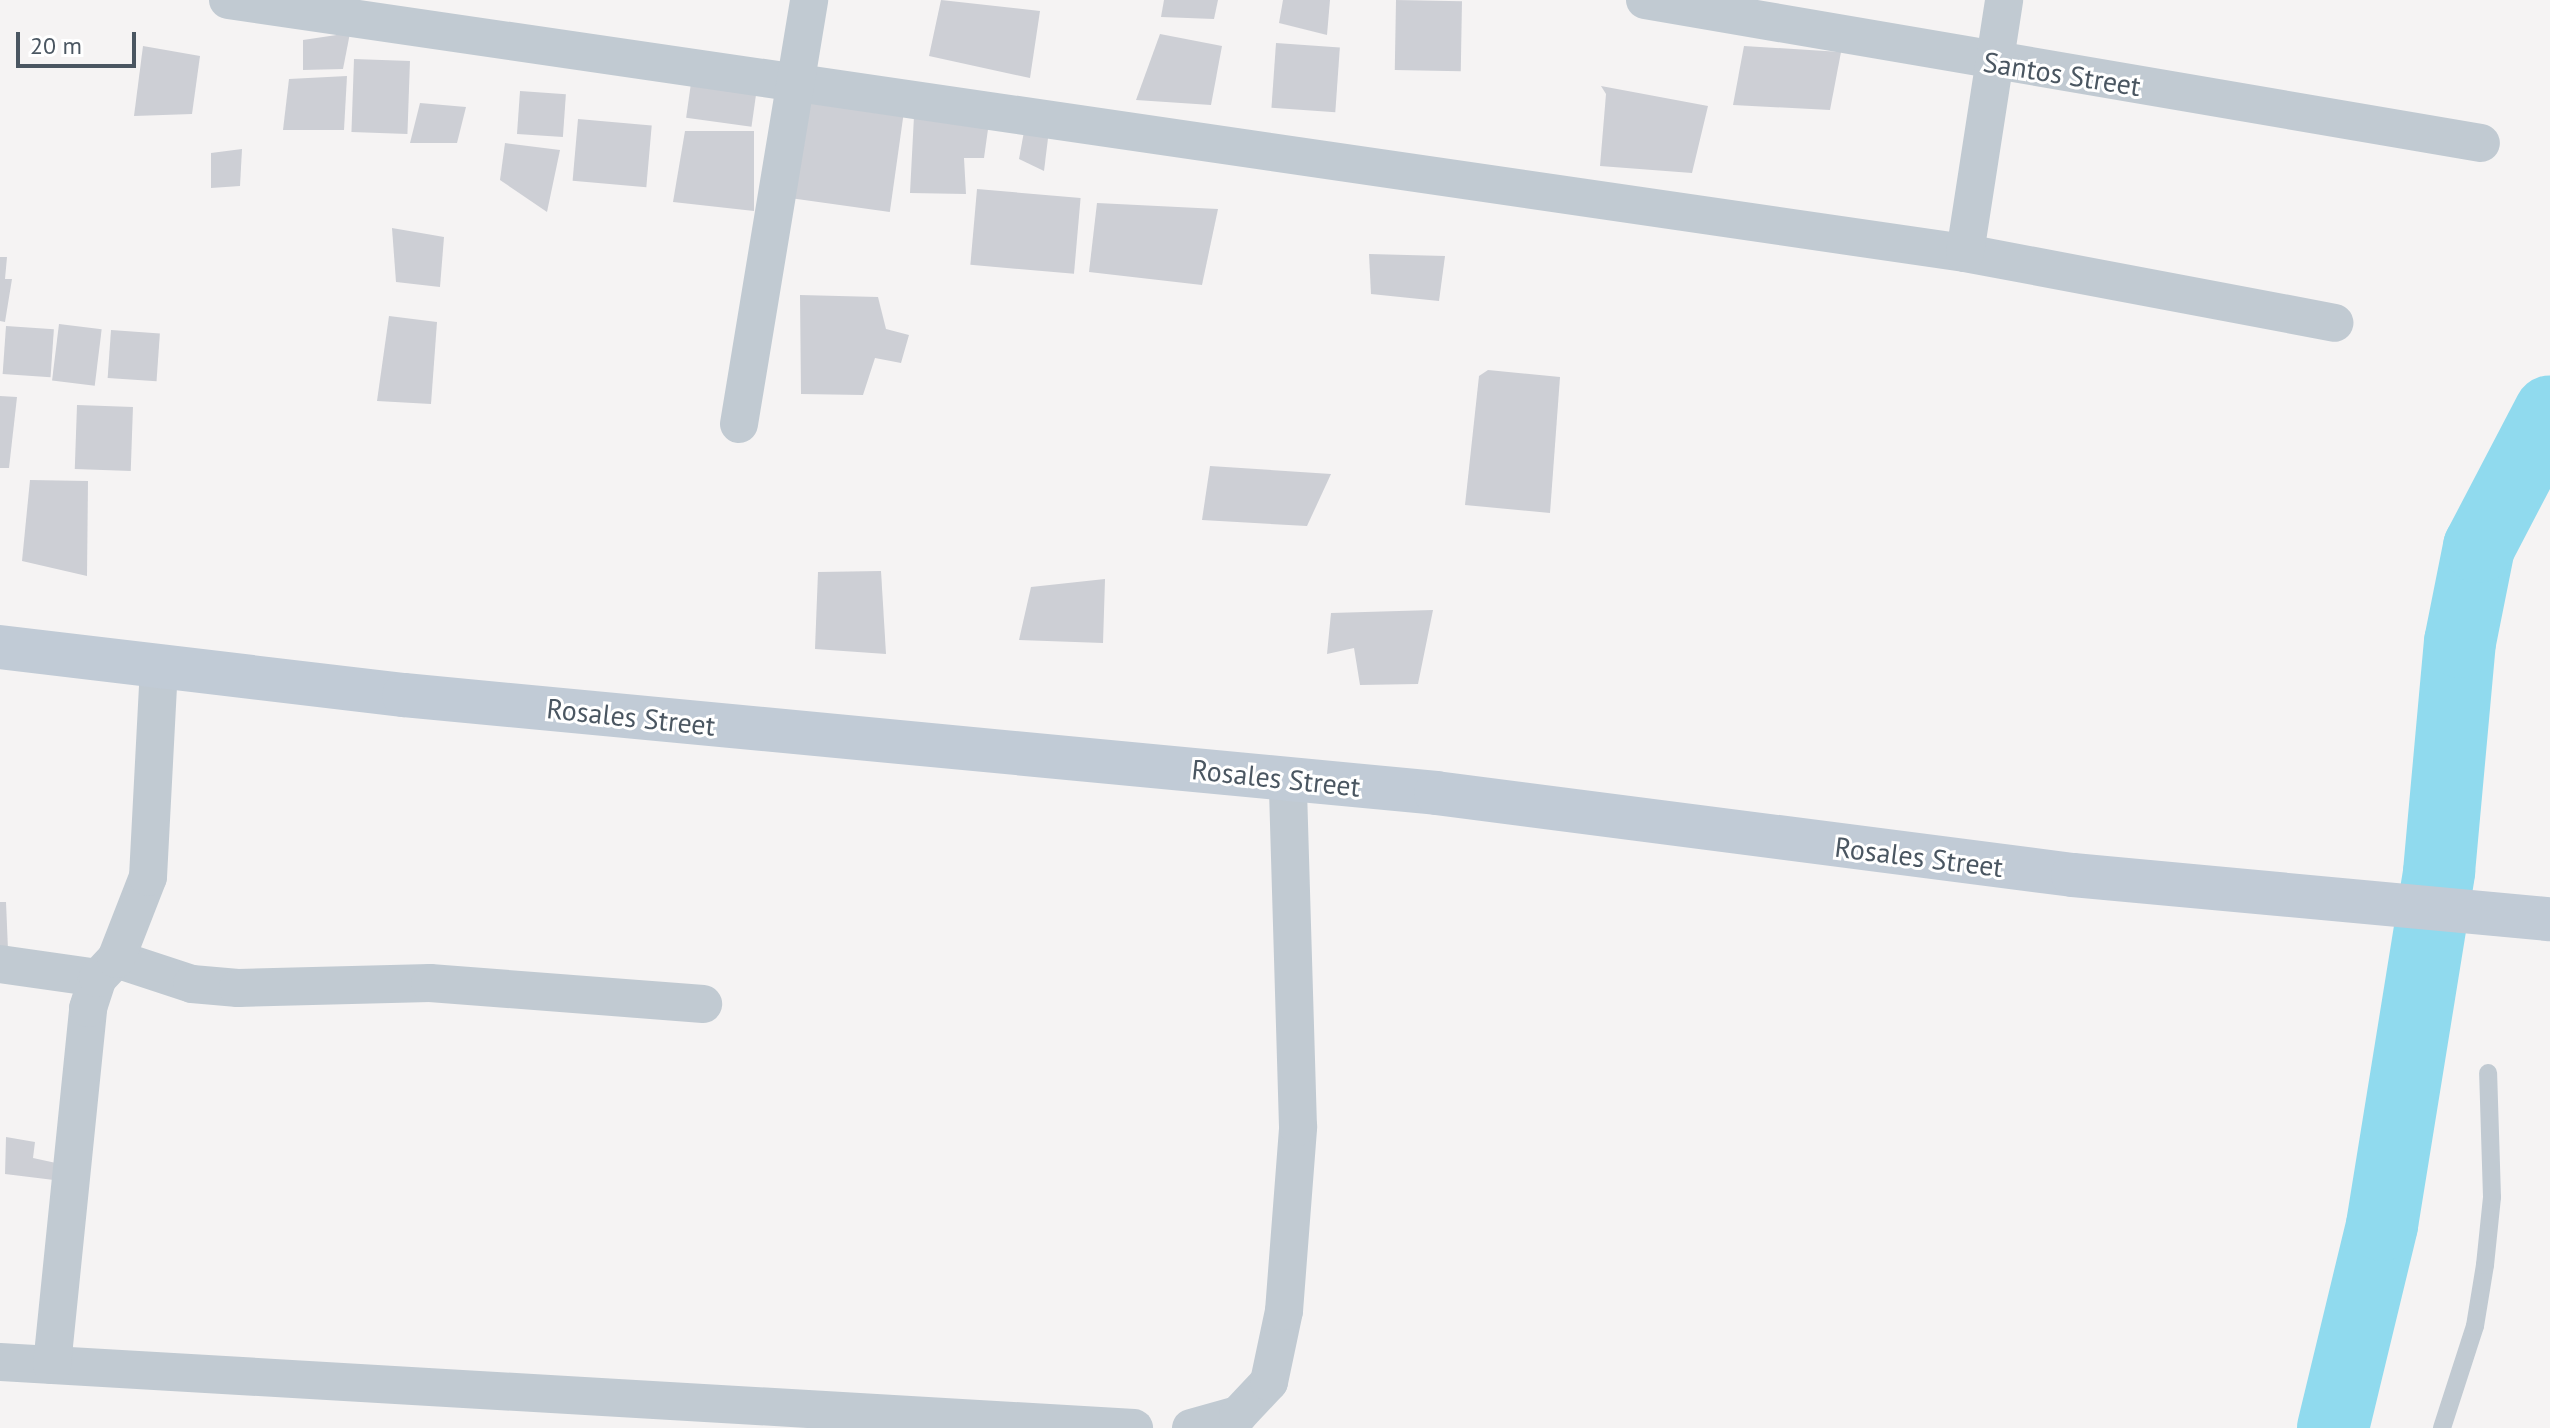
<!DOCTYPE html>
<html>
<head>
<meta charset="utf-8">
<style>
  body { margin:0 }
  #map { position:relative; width:2550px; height:1428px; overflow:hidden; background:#f5f3f3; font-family:"PT Sans",sans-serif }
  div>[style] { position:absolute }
  .river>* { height:72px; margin:-36px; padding:0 36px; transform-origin:36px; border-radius:36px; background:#90daee }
  .building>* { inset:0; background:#cdcfd5; transform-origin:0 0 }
  .lane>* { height:18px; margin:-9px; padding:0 9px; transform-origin:9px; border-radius:9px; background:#c1cad2 }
  .street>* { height:38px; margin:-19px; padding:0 19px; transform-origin:19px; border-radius:19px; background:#c1cad2 }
  .secondary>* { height:44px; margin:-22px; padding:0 22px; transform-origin:22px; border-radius:22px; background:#c1cbd6 }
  span { translate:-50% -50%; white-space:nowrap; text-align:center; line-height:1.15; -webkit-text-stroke:6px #fff; paint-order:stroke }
  .street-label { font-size:28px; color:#4a5661 }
  .scale { position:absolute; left:16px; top:32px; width:120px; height:36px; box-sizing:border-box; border:4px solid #4a5661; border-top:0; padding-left:10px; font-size:24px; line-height:28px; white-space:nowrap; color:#4a5661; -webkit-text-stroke:6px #fff; paint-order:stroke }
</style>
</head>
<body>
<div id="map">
  <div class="river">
    <div style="left:2333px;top:1428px;width:209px;rotate:-76.4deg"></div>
    <div style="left:2382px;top:1225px;width:358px;rotate:-80.8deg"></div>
    <div style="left:2439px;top:872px;width:231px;rotate:-84.8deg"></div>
    <div style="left:2460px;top:642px;width:97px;rotate:-78.7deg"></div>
    <div style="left:2479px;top:547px;width:153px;rotate:-62.4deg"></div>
  </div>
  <div class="building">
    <div style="clip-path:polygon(941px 0,1040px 11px,1030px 78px,929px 56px)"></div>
    <div style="clip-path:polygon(1164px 0,1218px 0,1214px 19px,1161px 17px)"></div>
    <div style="clip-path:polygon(1283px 0,1330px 0,1327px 35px,1279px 23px)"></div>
    <div style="left:1396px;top:0;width:66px;height:70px;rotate:1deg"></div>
    <div style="clip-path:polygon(350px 33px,343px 69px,303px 70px,303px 40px)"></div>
    <div style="clip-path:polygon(1160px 34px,1222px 46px,1211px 105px,1136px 100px)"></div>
    <div style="left:1276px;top:43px;width:64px;height:65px;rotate:4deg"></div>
    <div style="clip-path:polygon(143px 46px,200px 56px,192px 114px,134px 116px)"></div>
    <div style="clip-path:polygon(1744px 46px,1841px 52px,1830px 110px,1733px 105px)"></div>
    <div style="left:354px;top:59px;width:56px;height:73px;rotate:2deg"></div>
    <div style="clip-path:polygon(347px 76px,344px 130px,283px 130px,289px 79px)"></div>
    <div style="left:691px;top:83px;width:66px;height:35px;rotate:8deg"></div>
    <div style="clip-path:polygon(1601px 86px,1708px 106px,1692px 173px,1600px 166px,1606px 94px)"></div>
    <div style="left:520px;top:91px;width:46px;height:43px;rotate:4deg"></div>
    <div style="left:804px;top:97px;width:101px;height:102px;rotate:8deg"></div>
    <div style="clip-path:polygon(420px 103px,466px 107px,457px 143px,410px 143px)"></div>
    <div style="clip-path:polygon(914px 116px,989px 122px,984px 158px,964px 158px,966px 194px,910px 193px)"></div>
    <div style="left:578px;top:119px;width:74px;height:62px;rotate:5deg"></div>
    <div style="clip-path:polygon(1025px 126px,1049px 130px,1044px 171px,1019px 159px)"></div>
    <div style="clip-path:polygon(685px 131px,754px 131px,754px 211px,673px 202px)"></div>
    <div style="clip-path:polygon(505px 143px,560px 150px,547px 212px,500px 180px)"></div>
    <div style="clip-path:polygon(242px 149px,240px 186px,211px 188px,211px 153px)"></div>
    <div style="left:977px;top:189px;width:104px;height:76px;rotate:5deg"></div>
    <div style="clip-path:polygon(1097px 203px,1218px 209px,1202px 285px,1089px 272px)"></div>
    <div style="clip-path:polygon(392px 228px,444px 237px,440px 287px,396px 282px)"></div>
    <div style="clip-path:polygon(1369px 254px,1445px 256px,1439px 301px,1371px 294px)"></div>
    <div style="clip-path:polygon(0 257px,7px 257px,5px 279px,12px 279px,5px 322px,0 321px)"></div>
    <div style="clip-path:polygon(800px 295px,878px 297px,886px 329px,909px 335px,901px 363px,875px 358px,863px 395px,801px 394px)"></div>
    <div style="clip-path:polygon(389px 316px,437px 322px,431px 404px,377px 401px)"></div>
    <div style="left:59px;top:324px;width:43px;height:57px;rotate:7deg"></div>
    <div style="left:6px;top:326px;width:48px;height:48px;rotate:4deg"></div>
    <div style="left:111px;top:330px;width:49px;height:48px;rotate:4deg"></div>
    <div style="clip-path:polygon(1488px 370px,1560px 377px,1550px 513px,1465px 505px,1479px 376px)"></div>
    <div style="clip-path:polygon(0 396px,17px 397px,9px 468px,0 468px)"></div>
    <div style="left:77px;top:405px;width:56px;height:64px;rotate:2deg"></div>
    <div style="clip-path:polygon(1210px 466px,1331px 474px,1307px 526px,1202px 520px)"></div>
    <div style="clip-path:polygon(30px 480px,88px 481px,87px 576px,22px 561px)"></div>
    <div style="clip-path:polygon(881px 571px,886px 654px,815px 649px,818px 572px)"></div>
    <div style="clip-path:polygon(1105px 579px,1103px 643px,1019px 640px,1031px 587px)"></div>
    <div style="clip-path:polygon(1433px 610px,1418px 684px,1360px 685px,1354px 648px,1327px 654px,1331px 613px)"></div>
    <div style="clip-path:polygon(0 902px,6px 902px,8px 950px,0 949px)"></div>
    <div style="clip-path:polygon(6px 1137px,35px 1142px,33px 1158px,56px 1163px,54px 1180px,5px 1174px)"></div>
  </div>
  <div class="lane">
    <div style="left:2442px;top:1428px;width:107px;rotate:-72.1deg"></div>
    <div style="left:2475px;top:1326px;width:62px;rotate:-80.7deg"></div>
    <div style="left:2485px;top:1265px;width:68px;rotate:-84.1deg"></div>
    <div style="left:2492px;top:1197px;width:124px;rotate:-91.8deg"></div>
  </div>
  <div class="street">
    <div style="left:228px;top:0;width:1755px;rotate:8.29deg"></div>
    <div style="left:1965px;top:253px;width:376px;rotate:10.7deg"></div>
    <div style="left:1645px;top:0;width:848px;rotate:9.71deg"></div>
    <div style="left:1965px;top:253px;width:256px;rotate:-81.2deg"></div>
    <div style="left:739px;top:424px;width:430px;rotate:-80.6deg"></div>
    <div style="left:116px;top:959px;width:80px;rotate:18.2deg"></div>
    <div style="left:192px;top:984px;width:46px;rotate:5deg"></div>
    <div style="left:238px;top:988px;width:192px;rotate:-1.5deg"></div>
    <div style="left:430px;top:983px;width:274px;rotate:4.4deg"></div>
    <div style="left:0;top:964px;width:99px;rotate:8.1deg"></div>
    <div style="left:0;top:1362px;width:1136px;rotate:3.33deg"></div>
    <div style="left:52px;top:1365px;width:359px;rotate:-84.2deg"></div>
    <div style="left:88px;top:1008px;width:32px;rotate:-72deg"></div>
    <div style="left:98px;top:978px;width:26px;rotate:-47deg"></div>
    <div style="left:116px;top:959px;width:88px;rotate:-68.7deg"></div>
    <div style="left:148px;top:877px;width:212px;rotate:-87deg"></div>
    <div style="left:1191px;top:1428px;width:49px;rotate:-15.5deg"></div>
    <div style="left:1238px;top:1415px;width:45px;rotate:-46.8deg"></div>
    <div style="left:1269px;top:1382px;width:73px;rotate:-78.1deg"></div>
    <div style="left:1284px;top:1311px;width:185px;rotate:-85.6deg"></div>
    <div style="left:1298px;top:1127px;width:347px;rotate:-91.7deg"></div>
  </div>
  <div class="secondary">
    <div style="left:0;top:647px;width:407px;rotate:6.8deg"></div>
    <div style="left:404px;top:695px;width:1037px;rotate:5.42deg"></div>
    <div style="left:1436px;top:793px;width:642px;rotate:7.34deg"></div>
    <div style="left:2073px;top:875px;width:479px;rotate:5.3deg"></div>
  </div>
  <div class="street-label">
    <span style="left:2062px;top:74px;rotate:9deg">Santos Street</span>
    <span style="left:631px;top:717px;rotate:6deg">Rosales Street</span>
    <span style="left:1276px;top:778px;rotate:6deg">Rosales Street</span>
    <span style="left:1919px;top:857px;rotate:7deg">Rosales Street</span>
  </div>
  <div class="scale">20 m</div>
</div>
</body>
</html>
